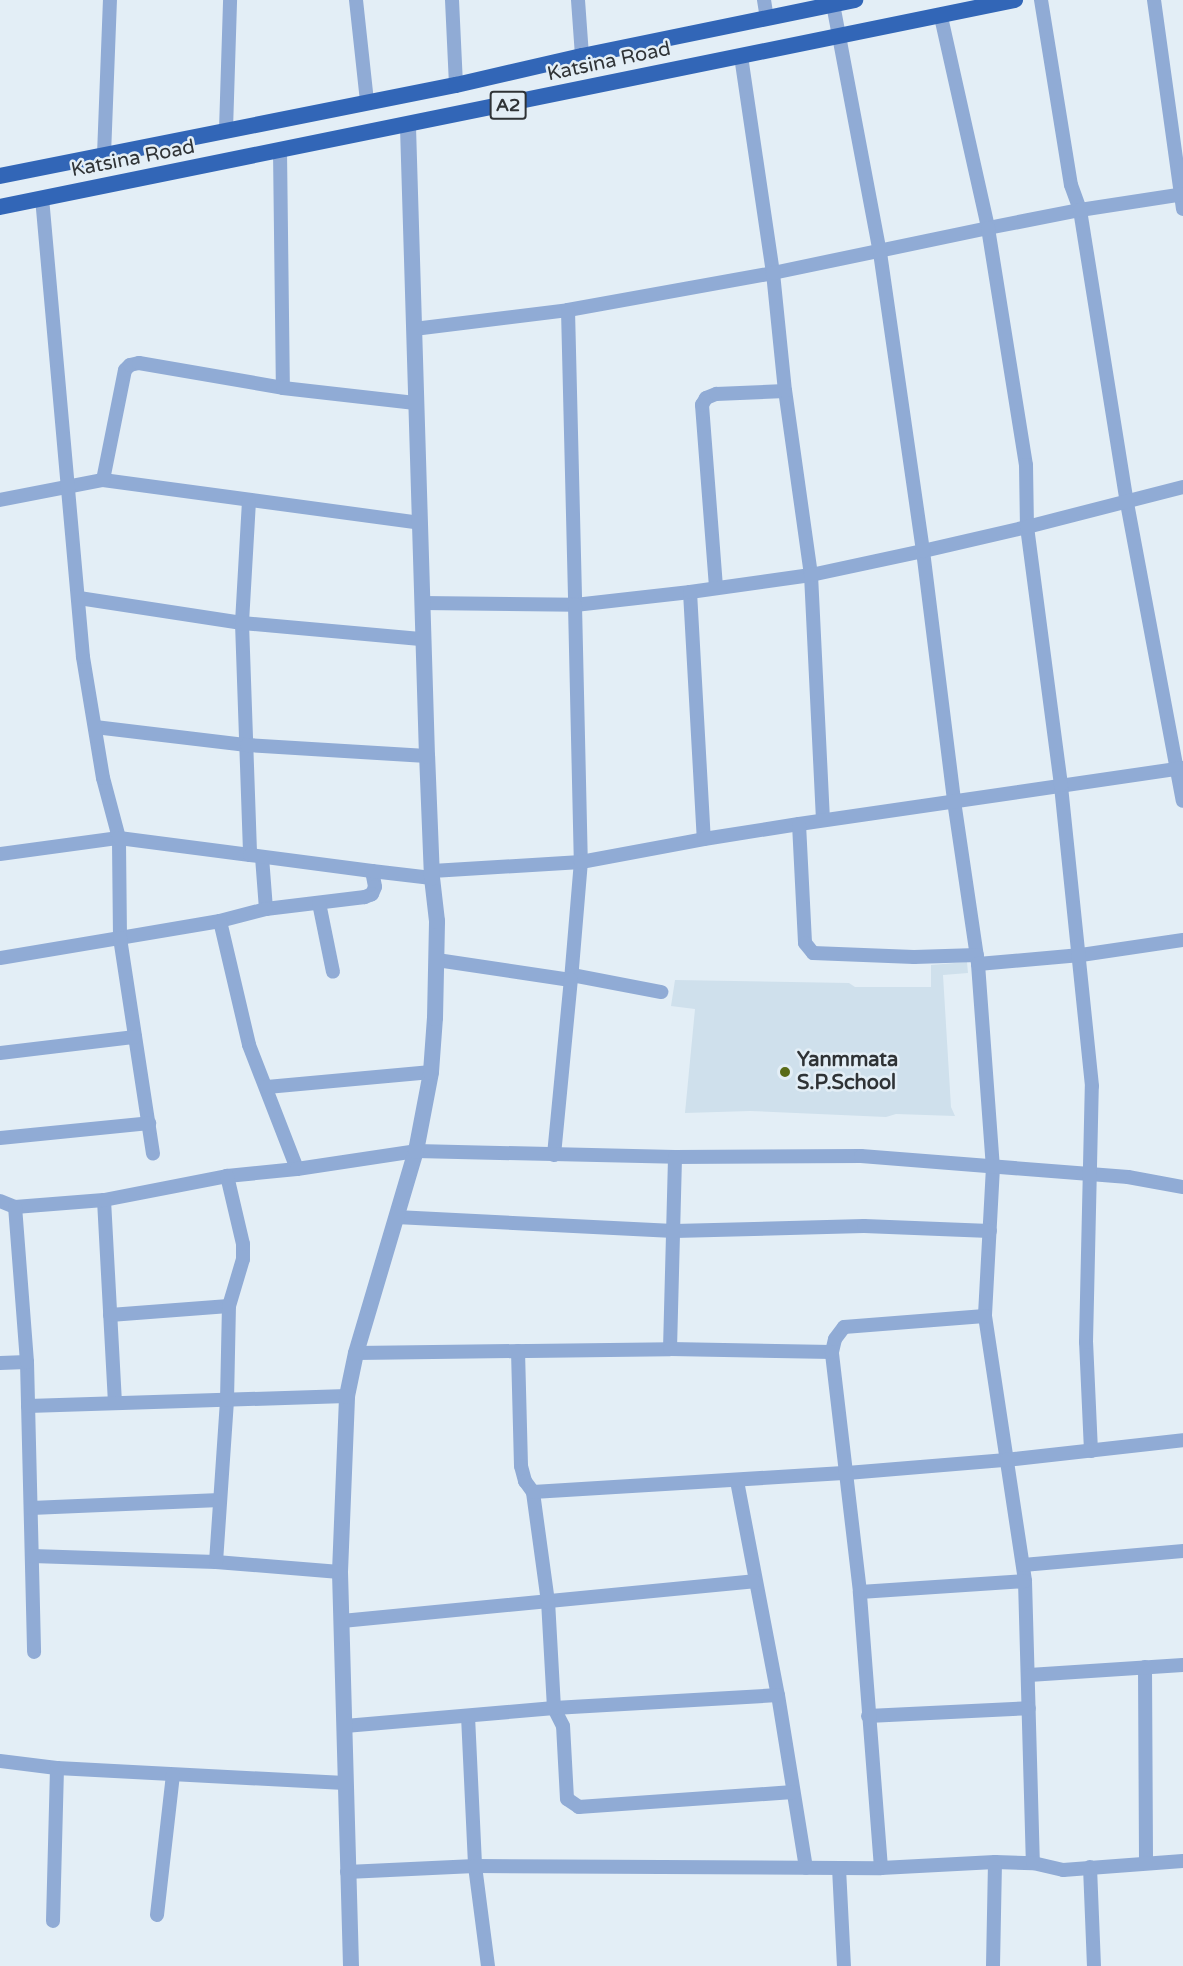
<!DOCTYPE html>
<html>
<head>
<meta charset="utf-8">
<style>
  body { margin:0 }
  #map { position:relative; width:1183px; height:1966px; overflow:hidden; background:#e3eef6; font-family:"Varela Round",sans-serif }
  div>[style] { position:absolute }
  .built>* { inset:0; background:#cfe0ec }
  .minor>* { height:14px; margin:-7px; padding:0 7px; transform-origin:7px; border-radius:7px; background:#90abd5 }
  .tertiary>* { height:16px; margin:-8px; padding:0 8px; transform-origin:8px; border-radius:8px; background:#90abd5 }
  .trunk>* { height:16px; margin:-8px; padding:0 8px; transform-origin:8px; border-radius:8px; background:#3266b7 }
  .dots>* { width:16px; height:16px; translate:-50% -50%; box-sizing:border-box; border:3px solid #e3eef6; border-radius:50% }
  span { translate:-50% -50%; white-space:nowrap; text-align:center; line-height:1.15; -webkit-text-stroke:5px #e3eef6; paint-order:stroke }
  .shield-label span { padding:2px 4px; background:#e3eef6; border:2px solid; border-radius:4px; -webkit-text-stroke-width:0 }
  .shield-label { font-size:18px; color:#2f3336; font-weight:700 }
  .street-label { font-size:20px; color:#2f3336 }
  .poi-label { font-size:20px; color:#2f3336; font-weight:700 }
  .left { translate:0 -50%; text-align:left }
</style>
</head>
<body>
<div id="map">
  <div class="built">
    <div style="clip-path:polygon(967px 962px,968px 973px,943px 975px,951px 1107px,955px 1116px,896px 1114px,886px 1117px,750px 1111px,685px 1113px,695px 1009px,671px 1006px,675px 980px,849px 983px,855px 987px,931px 987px,931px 965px)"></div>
  </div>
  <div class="minor">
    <div style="left:356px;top:0;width:103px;rotate:83.8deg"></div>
    <div style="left:452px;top:0;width:85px;rotate:87.3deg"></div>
    <div style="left:578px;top:0;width:56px;rotate:85.9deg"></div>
    <div style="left:764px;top:0;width:18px;rotate:81deg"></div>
    <div style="left:1041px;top:0;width:187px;rotate:80.8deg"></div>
    <div style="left:1071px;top:185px;width:27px;rotate:70deg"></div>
    <div style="left:1080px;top:210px;width:297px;rotate:80.9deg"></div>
    <div style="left:1127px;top:503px;width:303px;rotate:79.4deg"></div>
    <div style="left:1154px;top:0;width:211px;rotate:82.1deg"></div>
    <div style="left:941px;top:17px;width:216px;rotate:77.4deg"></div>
    <div style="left:988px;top:228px;width:94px;rotate:-11.1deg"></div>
    <div style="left:1080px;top:210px;width:104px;rotate:-8.8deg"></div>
    <div style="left:226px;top:130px;width:130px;rotate:-88.2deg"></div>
    <div style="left:280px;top:151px;width:237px;rotate:89.3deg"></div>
    <div style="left:104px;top:155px;width:155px;rotate:-87.8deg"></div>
    <div style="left:568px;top:310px;width:208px;rotate:-10.2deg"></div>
    <div style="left:773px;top:273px;width:218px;rotate:-98.4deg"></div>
    <div style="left:414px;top:329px;width:155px;rotate:-7deg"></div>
    <div style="left:568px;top:310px;width:295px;rotate:88.6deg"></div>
    <div style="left:575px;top:605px;width:116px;rotate:-6.4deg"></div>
    <div style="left:690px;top:592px;width:247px;rotate:86.8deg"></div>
    <div style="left:103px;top:480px;width:320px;rotate:7.7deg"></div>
    <div style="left:0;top:500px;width:105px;rotate:-11deg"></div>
    <div style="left:103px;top:480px;width:112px;rotate:-78.7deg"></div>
    <div style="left:125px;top:370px;width:7px;rotate:-45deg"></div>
    <div style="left:130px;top:365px;width:9px;rotate:-13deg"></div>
    <div style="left:139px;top:363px;width:146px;rotate:9.8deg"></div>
    <div style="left:283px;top:388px;width:133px;rotate:6.5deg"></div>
    <div style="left:249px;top:501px;width:122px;rotate:93.3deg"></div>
    <div style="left:242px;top:623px;width:232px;rotate:88deg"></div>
    <div style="left:716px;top:587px;width:183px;rotate:-94.4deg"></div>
    <div style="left:702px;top:405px;width:8px;rotate:-60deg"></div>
    <div style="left:706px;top:398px;width:11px;rotate:-22deg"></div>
    <div style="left:716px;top:394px;width:69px;rotate:-2.5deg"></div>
    <div style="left:690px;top:592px;width:122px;rotate:-8deg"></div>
    <div style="left:811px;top:575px;width:186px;rotate:-98deg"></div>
    <div style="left:785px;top:391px;width:119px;rotate:-95.8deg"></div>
    <div style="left:773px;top:273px;width:220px;rotate:-11.8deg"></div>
    <div style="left:988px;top:228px;width:240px;rotate:80.9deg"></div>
    <div style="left:1026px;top:465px;width:62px;rotate:89.1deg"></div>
    <div style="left:1027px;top:527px;width:107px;rotate:167deg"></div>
    <div style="left:923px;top:551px;width:252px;rotate:82.9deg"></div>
    <div style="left:954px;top:801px;width:165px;rotate:81.6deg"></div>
    <div style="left:978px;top:964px;width:204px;rotate:85.8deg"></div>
    <div style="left:993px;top:1167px;width:149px;rotate:93.1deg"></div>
    <div style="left:985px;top:1316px;width:268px;rotate:81.4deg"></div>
    <div style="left:1025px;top:1581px;width:282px;rotate:88.4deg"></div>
    <div style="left:79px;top:598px;width:165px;rotate:8.7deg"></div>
    <div style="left:242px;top:623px;width:182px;rotate:5.1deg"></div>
    <div style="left:422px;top:603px;width:153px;rotate:0.7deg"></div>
    <div style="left:575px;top:605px;width:257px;rotate:88.7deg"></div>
    <div style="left:581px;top:862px;width:149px;rotate:176.5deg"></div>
    <div style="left:95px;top:727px;width:153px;rotate:6.8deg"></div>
    <div style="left:247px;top:745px;width:180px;rotate:3.5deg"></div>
    <div style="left:823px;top:820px;width:245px;rotate:-92.8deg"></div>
    <div style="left:811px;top:575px;width:115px;rotate:-12.1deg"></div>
    <div style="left:923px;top:551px;width:301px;rotate:-98.2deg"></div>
    <div style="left:880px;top:253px;width:252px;rotate:-100.7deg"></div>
    <div style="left:799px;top:824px;width:388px;rotate:-8.3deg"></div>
    <div style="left:0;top:854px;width:120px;rotate:-7.7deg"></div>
    <div style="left:119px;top:838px;width:62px;rotate:-104.9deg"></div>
    <div style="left:103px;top:778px;width:123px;rotate:-99.4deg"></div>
    <div style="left:83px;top:657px;width:460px;rotate:-95.1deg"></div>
    <div style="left:262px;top:857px;width:52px;rotate:85.6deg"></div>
    <div style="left:372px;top:871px;width:16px;rotate:79deg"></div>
    <div style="left:375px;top:887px;width:8px;rotate:113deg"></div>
    <div style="left:372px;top:894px;width:8px;rotate:157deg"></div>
    <div style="left:365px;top:897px;width:100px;rotate:173.1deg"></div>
    <div style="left:266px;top:909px;width:48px;rotate:165.4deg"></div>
    <div style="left:220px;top:921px;width:101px;rotate:170.4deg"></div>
    <div style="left:120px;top:938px;width:100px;rotate:-90.6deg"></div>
    <div style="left:119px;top:838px;width:132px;rotate:7.4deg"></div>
    <div style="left:250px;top:855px;width:123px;rotate:7.5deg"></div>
    <div style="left:372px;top:871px;width:60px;rotate:6.7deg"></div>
    <div style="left:319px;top:903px;width:70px;rotate:78.5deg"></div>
    <div style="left:220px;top:921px;width:127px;rotate:76.8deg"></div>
    <div style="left:249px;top:1045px;width:133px;rotate:68.8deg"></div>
    <div style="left:0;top:958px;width:122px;rotate:-9.5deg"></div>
    <div style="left:120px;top:938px;width:218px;rotate:81.3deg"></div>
    <div style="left:437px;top:960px;width:135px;rotate:8.5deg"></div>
    <div style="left:571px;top:980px;width:118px;rotate:-85.2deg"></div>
    <div style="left:581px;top:862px;width:125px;rotate:-10.6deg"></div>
    <div style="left:704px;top:839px;width:96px;rotate:-9deg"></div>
    <div style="left:799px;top:824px;width:119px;rotate:87.1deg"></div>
    <div style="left:805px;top:943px;width:13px;rotate:51deg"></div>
    <div style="left:813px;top:953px;width:101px;rotate:2.3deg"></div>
    <div style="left:914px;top:957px;width:63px;rotate:-1.8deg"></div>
    <div style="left:978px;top:964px;width:103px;rotate:-5deg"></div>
    <div style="left:1081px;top:955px;width:103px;rotate:-8.4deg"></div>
    <div style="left:572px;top:975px;width:91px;rotate:10.8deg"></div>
    <div style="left:0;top:1053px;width:136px;rotate:-6.8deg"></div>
    <div style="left:267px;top:1087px;width:165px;rotate:-5.2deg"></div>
    <div style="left:0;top:1138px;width:150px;rotate:-5.7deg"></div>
    <div style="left:554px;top:1155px;width:176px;rotate:-84.5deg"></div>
    <div style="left:104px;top:1200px;width:202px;rotate:86.9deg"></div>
    <div style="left:0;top:1201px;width:16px;rotate:22deg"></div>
    <div style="left:15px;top:1207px;width:89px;rotate:-4.5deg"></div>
    <div style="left:104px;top:1200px;width:125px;rotate:-11deg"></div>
    <div style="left:227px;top:1176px;width:70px;rotate:-5.7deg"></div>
    <div style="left:297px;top:1169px;width:120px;rotate:-8.6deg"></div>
    <div style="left:416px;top:1151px;width:259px;rotate:1.3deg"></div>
    <div style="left:675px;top:1157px;width:186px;rotate:-0.3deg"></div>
    <div style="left:861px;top:1156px;width:268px;rotate:4.5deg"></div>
    <div style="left:1128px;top:1177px;width:56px;rotate:10.3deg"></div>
    <div style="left:396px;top:1217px;width:278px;rotate:2.9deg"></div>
    <div style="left:674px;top:1231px;width:190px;rotate:-1.5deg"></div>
    <div style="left:864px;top:1226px;width:126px;rotate:2.3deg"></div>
    <div style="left:110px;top:1315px;width:119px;rotate:-4.3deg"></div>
    <div style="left:670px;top:1349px;width:192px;rotate:-88.5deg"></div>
    <div style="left:518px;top:1351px;width:115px;rotate:88.5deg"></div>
    <div style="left:521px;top:1466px;width:16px;rotate:75deg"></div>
    <div style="left:525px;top:1481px;width:14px;rotate:54deg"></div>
    <div style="left:356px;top:1353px;width:314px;rotate:-0.7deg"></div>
    <div style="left:670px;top:1349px;width:162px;rotate:1.1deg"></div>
    <div style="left:27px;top:1362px;width:290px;rotate:88.6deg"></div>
    <div style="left:0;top:1363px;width:27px;rotate:-2deg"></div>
    <div style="left:27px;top:1362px;width:155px;rotate:-94.4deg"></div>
    <div style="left:28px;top:1406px;width:319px;rotate:-1.8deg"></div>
    <div style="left:1091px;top:1451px;width:109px;rotate:-92.6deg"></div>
    <div style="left:1086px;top:1342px;width:256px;rotate:-88.7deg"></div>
    <div style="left:1092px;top:1086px;width:303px;rotate:-95.9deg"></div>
    <div style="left:1061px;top:785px;width:260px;rotate:-97.5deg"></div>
    <div style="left:1027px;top:527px;width:161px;rotate:-14.4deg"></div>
    <div style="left:737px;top:1481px;width:218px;rotate:79.2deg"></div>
    <div style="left:778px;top:1695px;width:175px;rotate:80.8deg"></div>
    <div style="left:31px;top:1508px;width:189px;rotate:-2.4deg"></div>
    <div style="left:32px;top:1556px;width:184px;rotate:1.9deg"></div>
    <div style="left:216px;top:1562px;width:124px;rotate:4.6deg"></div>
    <div style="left:216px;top:1562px;width:162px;rotate:-86.1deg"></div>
    <div style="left:227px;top:1400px;width:94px;rotate:-88.8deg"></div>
    <div style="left:229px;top:1306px;width:49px;rotate:-73.4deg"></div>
    <div style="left:243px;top:1259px;width:15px;rotate:-90deg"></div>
    <div style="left:243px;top:1244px;width:70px;rotate:-103.2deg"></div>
    <div style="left:1023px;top:1565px;width:161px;rotate:-5deg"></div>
    <div style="left:860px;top:1592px;width:165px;rotate:-3.8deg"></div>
    <div style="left:342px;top:1621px;width:414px;rotate:-5.5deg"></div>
    <div style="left:1145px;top:1667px;width:196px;rotate:89.7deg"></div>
    <div style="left:1029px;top:1675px;width:154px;rotate:-3.7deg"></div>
    <div style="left:468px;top:1716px;width:150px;rotate:87.3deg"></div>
    <div style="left:475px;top:1866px;width:101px;rotate:82.6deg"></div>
    <div style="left:868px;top:1716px;width:161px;rotate:-2.8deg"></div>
    <div style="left:345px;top:1726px;width:210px;rotate:-4.9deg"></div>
    <div style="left:554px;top:1708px;width:224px;rotate:-3.3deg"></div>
    <div style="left:0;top:1761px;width:57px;rotate:7deg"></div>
    <div style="left:57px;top:1768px;width:288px;rotate:3deg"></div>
    <div style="left:793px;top:1792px;width:215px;rotate:176deg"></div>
    <div style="left:579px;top:1807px;width:14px;rotate:-146deg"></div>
    <div style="left:567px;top:1799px;width:73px;rotate:-93.1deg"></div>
    <div style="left:563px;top:1726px;width:20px;rotate:-117deg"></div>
    <div style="left:554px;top:1708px;width:106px;rotate:-93.2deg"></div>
    <div style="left:548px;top:1602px;width:111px;rotate:-97.8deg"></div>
    <div style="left:533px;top:1492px;width:315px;rotate:-3.5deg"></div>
    <div style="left:847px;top:1473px;width:160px;rotate:-4.7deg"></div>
    <div style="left:1006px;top:1460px;width:178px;rotate:-6.4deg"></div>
    <div style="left:1090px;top:1867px;width:99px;rotate:87.7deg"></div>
    <div style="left:839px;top:1868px;width:98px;rotate:87.1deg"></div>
    <div style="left:881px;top:1868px;width:277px;rotate:-94.4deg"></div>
    <div style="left:860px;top:1592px;width:242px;rotate:-96.7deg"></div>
    <div style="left:832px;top:1352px;width:13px;rotate:-77deg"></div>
    <div style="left:835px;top:1339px;width:15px;rotate:-53deg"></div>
    <div style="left:844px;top:1327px;width:141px;rotate:-4.5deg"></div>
    <div style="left:347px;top:1872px;width:128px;rotate:-2.7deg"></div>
    <div style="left:475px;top:1866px;width:406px;rotate:0.3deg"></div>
    <div style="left:881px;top:1868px;width:114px;rotate:-3deg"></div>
    <div style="left:995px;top:1862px;width:38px;rotate:2deg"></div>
    <div style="left:1033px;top:1863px;width:31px;rotate:13deg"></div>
    <div style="left:1063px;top:1870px;width:120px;rotate:-4.3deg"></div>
    <div style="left:157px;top:1915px;width:141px;rotate:-83.5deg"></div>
    <div style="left:53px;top:1921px;width:153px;rotate:-88.5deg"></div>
    <div style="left:993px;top:1966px;width:104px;rotate:-88.9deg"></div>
  </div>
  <div class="tertiary">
    <div style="left:351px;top:1966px;width:394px;rotate:-91.6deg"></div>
    <div style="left:340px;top:1572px;width:176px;rotate:-87.7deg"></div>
    <div style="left:347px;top:1396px;width:44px;rotate:-78.2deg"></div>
    <div style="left:356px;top:1353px;width:211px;rotate:-73.5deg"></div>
    <div style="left:416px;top:1151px;width:80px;rotate:-79.2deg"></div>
    <div style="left:431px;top:1072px;width:54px;rotate:-85.8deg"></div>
    <div style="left:435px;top:1018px;width:97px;rotate:-88.8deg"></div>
    <div style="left:437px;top:921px;width:43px;rotate:-96.6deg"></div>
    <div style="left:432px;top:878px;width:122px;rotate:-92.3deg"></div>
    <div style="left:427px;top:756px;width:630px;rotate:-91.73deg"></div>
  </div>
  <div class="trunk">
    <div style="left:0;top:176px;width:465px;rotate:-11.3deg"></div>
    <div style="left:456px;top:85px;width:129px;rotate:-13deg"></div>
    <div style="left:582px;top:56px;width:279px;rotate:-11.6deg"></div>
    <div style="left:0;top:207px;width:1036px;rotate:-11.53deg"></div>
  </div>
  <div class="dots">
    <div style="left:785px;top:1072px;background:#596b17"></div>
  </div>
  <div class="shield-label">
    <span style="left:508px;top:105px">A2</span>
  </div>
  <div class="street-label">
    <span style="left:609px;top:62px;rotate:-12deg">Katsina Road</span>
    <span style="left:133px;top:159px;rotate:-11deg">Katsina Road</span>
  </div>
  <div class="poi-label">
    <span class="left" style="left:797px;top:1072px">Yanmmata<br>S.P.School</span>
  </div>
</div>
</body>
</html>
